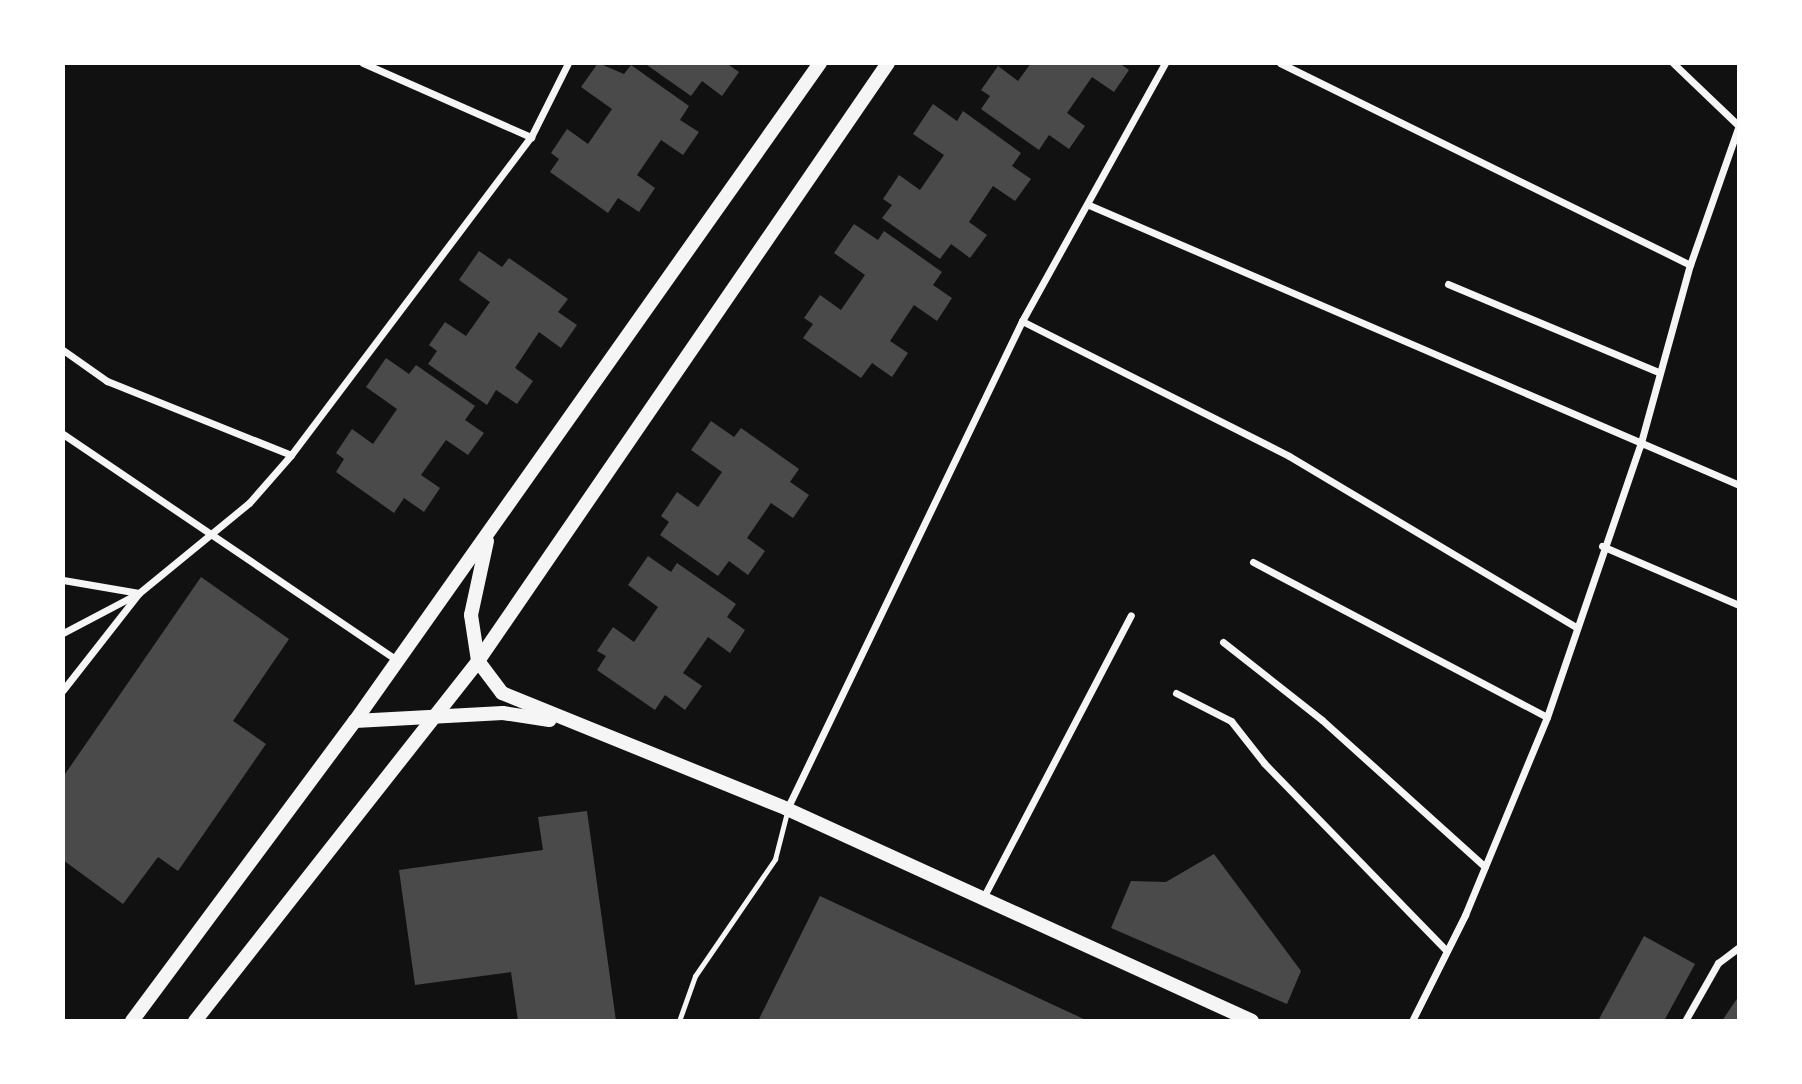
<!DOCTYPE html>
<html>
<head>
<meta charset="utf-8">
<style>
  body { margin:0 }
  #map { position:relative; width:1802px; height:1084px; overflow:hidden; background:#111; font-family:Raleway,sans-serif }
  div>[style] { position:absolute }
  .building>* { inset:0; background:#4a4a4a }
  .service>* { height:5px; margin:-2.5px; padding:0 2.5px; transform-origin:2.5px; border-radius:2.5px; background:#f5f5f5 }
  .minor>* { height:7px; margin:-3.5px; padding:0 3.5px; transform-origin:3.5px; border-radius:3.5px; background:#f5f5f5 }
  .secondary>* { height:14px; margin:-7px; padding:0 7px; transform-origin:7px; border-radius:7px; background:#f5f5f5 }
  span { translate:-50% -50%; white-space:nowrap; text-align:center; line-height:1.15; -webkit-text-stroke:5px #fff; paint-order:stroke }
  .frame { position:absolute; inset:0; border:65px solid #fff; pointer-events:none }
</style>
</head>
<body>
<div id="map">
  <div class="building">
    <div style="clip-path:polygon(598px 63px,624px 74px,631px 65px,689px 106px,680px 120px,699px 132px,683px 155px,661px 140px,637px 175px,655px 188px,639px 212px,618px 198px,608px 213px,550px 172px,559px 159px,551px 153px,567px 129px,588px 144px,612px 109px,581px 87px)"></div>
    <div style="clip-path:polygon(644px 63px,726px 63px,739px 72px,722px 96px,702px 81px,691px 96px)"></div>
    <div style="clip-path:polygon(1031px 63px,1119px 63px,1129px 70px,1114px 92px,1092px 77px,1067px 113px,1085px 126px,1069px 149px,1049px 135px,1039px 150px,981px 109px,990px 96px,981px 90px,998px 66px,1018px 81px)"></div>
    <div style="clip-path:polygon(933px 104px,957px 121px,963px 111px,1021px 153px,1012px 166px,1031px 179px,1015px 201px,993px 186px,969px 222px,987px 235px,970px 258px,951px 244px,940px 259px,882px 218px,892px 205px,883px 199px,899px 175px,920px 190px,944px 155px,913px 134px)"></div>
    <div style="clip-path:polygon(854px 224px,878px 240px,884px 231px,942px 272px,933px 285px,952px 298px,937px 321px,914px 305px,890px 341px,908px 353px,892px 377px,872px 363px,861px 378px,803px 338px,813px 324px,804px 318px,820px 295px,841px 310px,865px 275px,834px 253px)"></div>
    <div style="clip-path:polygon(479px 251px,502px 267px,509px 258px,568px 299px,558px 312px,577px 325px,561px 348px,539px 332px,515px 368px,533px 381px,517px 404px,496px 390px,487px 405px,428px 364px,437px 351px,429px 345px,445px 322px,466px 336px,490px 302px,459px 280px)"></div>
    <div style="clip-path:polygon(386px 358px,409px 374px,416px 365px,475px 406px,465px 420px,484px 433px,468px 455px,446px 440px,421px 475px,440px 488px,424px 512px,404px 498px,394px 513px,336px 472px,344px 459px,336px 453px,352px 429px,373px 444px,397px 409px,366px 387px)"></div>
    <div style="clip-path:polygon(711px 421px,734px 437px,741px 428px,799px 469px,790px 482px,809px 495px,793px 518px,771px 503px,747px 538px,765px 551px,748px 575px,729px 561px,718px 576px,660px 535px,669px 522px,661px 516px,677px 492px,698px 507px,722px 472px,691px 450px)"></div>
    <div style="clip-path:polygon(648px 556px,671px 572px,677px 563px,736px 604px,727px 617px,745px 630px,730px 653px,708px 637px,683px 673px,702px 686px,685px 710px,665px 695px,655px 710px,597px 670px,606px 656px,597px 651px,613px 627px,634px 642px,658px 607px,628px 585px)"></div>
    <div style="clip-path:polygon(201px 577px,289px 639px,233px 721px,266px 744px,178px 871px,158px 857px,123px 904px,63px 860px,63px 777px)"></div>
    <div style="clip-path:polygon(587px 811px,616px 1021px,518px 1021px,511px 972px,415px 985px,399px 870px,543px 850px,538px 817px)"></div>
    <div style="clip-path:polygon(1214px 854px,1301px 971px,1287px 1004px,1111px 928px,1131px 881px,1166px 882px)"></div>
    <div style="clip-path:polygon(820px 896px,1088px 1021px,758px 1021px)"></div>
    <div style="clip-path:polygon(1644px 936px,1695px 964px,1664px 1021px,1598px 1021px)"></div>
    <div style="clip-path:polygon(1739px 996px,1739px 1021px,1722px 1021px,1734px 1003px)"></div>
  </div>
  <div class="service">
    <div style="left:679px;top:1021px;width:48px;rotate:-70.4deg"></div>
    <div style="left:695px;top:976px;width:142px;rotate:-55.6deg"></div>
    <div style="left:775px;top:859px;width:49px;rotate:-75.7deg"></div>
  </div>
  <div class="minor">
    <div style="left:363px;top:63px;width:184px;rotate:23.8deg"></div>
    <div style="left:1280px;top:63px;width:457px;rotate:26.2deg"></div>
    <div style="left:1673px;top:63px;width:91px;rotate:43.7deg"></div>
    <div style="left:1089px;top:205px;width:708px;rotate:23.3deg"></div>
    <div style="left:1448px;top:284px;width:228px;rotate:22.7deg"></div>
    <div style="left:1022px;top:321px;width:299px;rotate:26.8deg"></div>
    <div style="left:1289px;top:456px;width:334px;rotate:30.8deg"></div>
    <div style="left:63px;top:350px;width:54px;rotate:35.2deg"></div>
    <div style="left:107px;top:381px;width:198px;rotate:21.9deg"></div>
    <div style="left:63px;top:434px;width:405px;rotate:34.1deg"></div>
    <div style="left:1602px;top:546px;width:149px;rotate:23.3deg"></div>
    <div style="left:1253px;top:562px;width:332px;rotate:27.8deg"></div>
    <div style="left:63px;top:580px;width:77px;rotate:9.7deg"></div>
    <div style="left:63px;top:633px;width:81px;rotate:-27.8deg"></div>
    <div style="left:1223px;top:642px;width:126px;rotate:38.2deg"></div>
    <div style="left:1322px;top:720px;width:219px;rotate:42deg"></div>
    <div style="left:63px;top:690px;width:123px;rotate:-51.9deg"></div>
    <div style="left:139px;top:593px;width:142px;rotate:-39.3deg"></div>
    <div style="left:249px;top:503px;width:64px;rotate:-48.8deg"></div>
    <div style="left:291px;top:455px;width:398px;rotate:-53deg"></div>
    <div style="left:531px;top:137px;width:83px;rotate:-63.4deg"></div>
    <div style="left:1176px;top:693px;width:62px;rotate:27deg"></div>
    <div style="left:1231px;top:721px;width:53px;rotate:51.8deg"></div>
    <div style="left:1264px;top:763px;width:261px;rotate:45.8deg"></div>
    <div style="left:787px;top:809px;width:542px;rotate:-64.29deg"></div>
    <div style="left:1022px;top:321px;width:295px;rotate:-61deg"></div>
    <div style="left:983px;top:898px;width:319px;rotate:-62.4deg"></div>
    <div style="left:1412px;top:1021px;width:119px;rotate:-63.4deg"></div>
    <div style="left:1465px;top:915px;width:214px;rotate:-67.5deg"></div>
    <div style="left:1547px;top:717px;width:287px;rotate:-71.1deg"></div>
    <div style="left:1640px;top:446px;width:188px;rotate:-74.6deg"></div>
    <div style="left:1690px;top:265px;width:148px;rotate:-70.7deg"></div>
    <div style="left:1685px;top:1021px;width:67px;rotate:-60.4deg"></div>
    <div style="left:1718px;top:963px;width:26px;rotate:-37deg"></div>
  </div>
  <div class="secondary">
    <div style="left:487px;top:541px;width:76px;rotate:102.2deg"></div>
    <div style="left:471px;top:615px;width:47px;rotate:81.3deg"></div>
    <div style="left:478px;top:661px;width:40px;rotate:53deg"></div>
    <div style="left:502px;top:693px;width:308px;rotate:22.1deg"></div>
    <div style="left:787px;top:809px;width:511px;rotate:24.51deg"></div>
    <div style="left:355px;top:721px;width:148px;rotate:-3.1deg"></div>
    <div style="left:503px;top:713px;width:47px;rotate:8.7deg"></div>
    <div style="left:132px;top:1021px;width:374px;rotate:-53.4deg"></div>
    <div style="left:355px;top:721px;width:806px;rotate:-54.75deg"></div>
    <div style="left:195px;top:1021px;width:458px;rotate:-51.8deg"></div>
    <div style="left:478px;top:661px;width:725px;rotate:-55.56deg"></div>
  </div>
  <div class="frame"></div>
</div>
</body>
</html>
